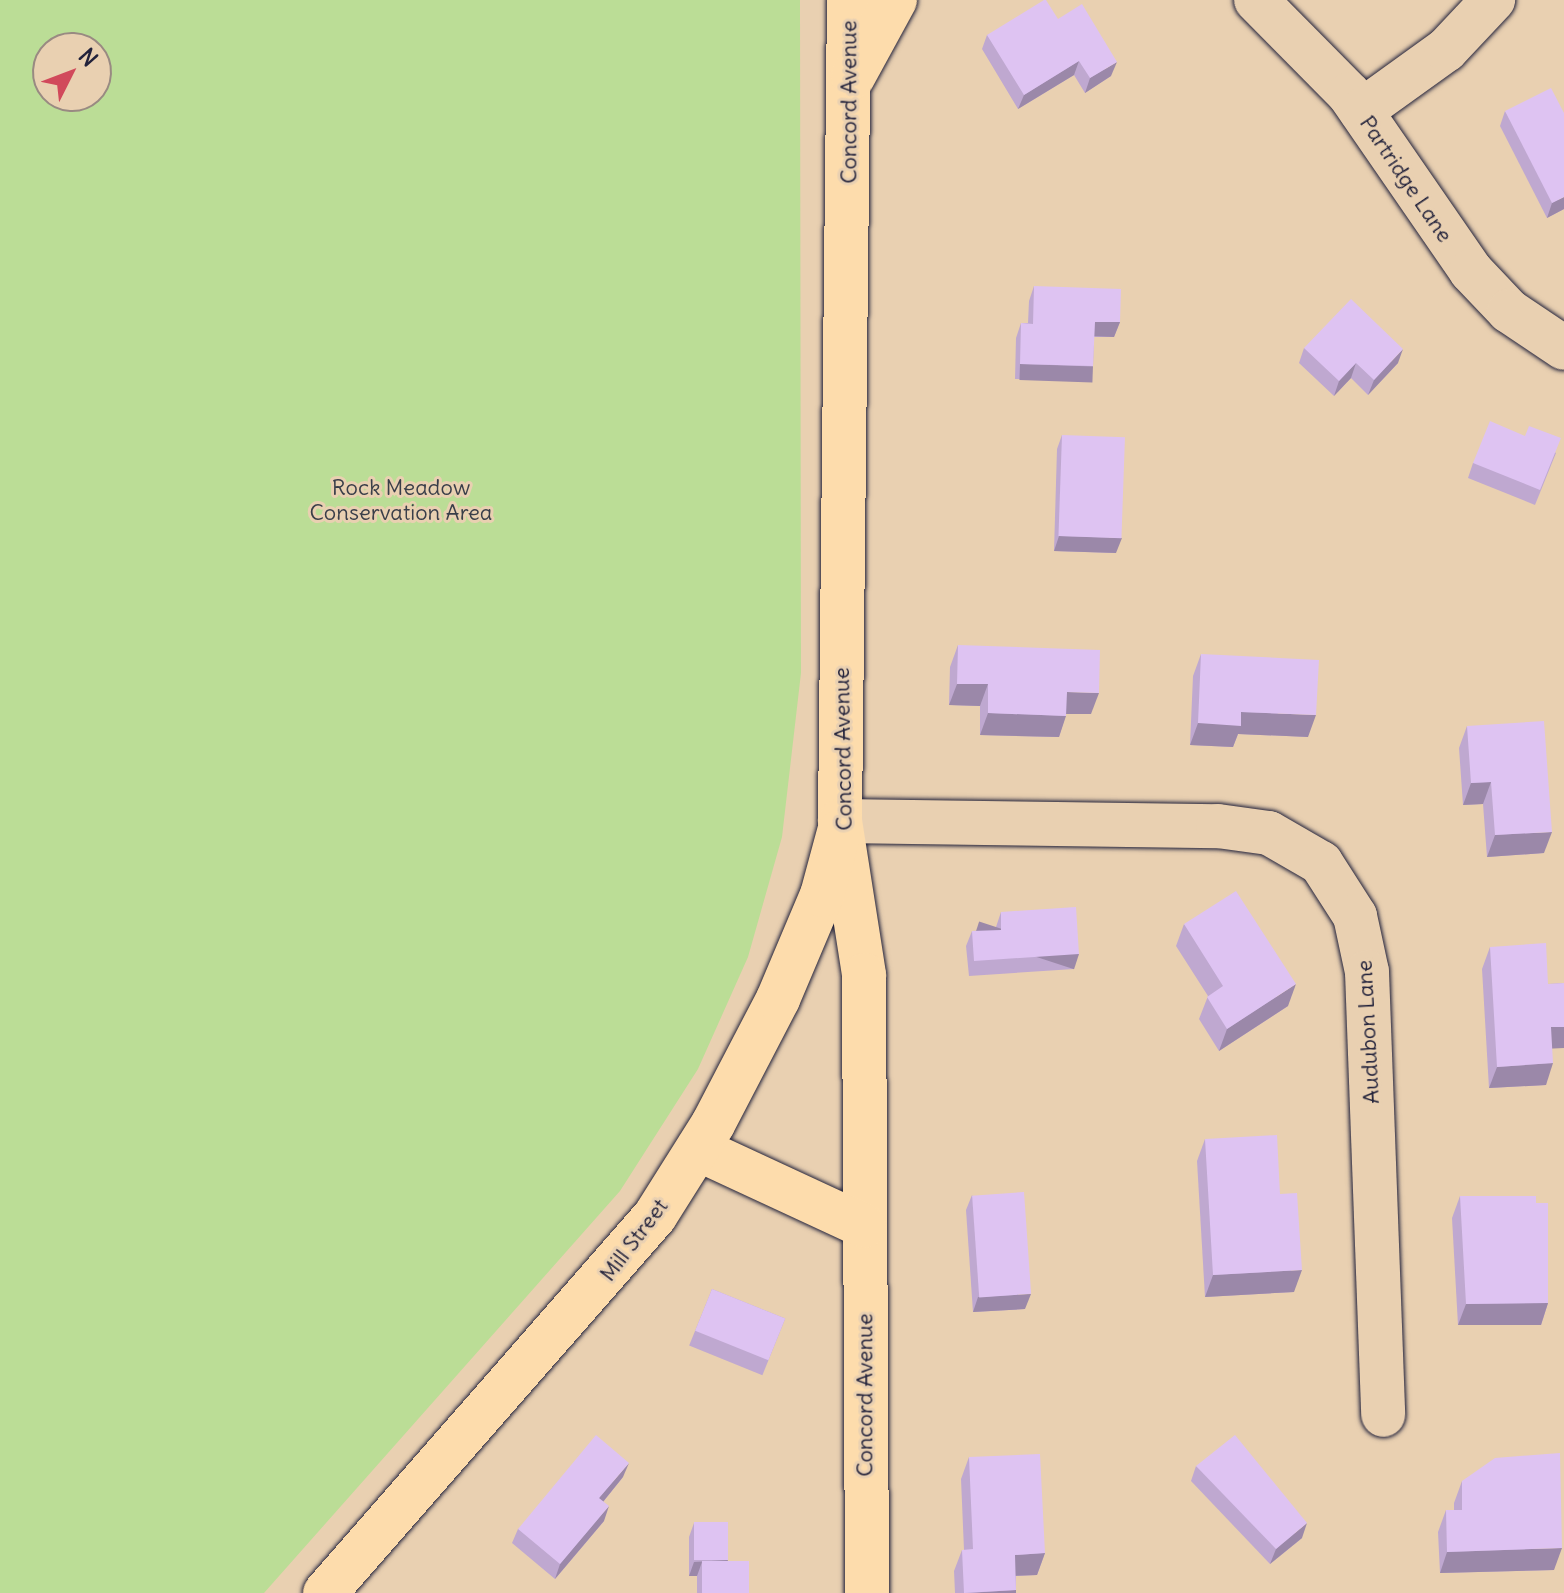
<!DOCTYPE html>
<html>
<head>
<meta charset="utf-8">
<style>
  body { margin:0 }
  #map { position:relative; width:1564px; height:1593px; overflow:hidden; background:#e9d0b1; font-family:Delius,sans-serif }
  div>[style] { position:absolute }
  .green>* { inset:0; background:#bbdd96 }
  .roads { filter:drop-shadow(0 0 2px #22223b) drop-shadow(0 0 2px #22223b) }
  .minor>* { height:44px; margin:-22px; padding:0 22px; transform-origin:22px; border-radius:22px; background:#e9d0b1 }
  .major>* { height:44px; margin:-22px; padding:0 22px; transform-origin:22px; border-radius:22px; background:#fddcac }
  .wall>* { inset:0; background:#bfa8d0; transform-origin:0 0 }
  .shaded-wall>* { inset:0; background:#9b88a9; transform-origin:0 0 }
  .building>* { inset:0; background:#dec3f2; transform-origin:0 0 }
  span { translate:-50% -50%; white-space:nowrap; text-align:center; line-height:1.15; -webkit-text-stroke:6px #e9d0b1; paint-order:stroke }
  .street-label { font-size:22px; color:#22223b }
  .park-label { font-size:22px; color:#393e49 }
  .north { position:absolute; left:32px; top:32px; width:80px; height:80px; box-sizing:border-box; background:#e9d0b1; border:2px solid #998a82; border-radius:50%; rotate:48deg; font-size:22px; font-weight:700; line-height:32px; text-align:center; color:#22223b }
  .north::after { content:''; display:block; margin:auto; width:28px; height:36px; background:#d1495b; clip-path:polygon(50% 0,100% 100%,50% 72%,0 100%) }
</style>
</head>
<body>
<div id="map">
  <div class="green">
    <div style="clip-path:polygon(evenodd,0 0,800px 0,801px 673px,782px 837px,748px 957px,698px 1069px,620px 1191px,264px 1593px,0 1593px,0 0,48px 48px,96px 48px,96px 96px,48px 96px,48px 48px)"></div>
  </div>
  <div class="roads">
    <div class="minor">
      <div style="left:1256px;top:0;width:132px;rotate:45.3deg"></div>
      <div style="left:1349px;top:94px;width:215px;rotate:55.4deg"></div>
      <div style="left:1471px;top:271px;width:55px;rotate:46.5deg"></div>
      <div style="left:1509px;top:311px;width:66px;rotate:33.9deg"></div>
      <div style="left:1361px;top:111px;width:105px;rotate:-35.7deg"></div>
      <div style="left:1446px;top:50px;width:69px;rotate:-46.8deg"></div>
      <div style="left:840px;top:821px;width:378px;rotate:0.8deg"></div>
      <div style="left:1218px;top:826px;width:51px;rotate:7.8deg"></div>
      <div style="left:1269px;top:833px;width:60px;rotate:30deg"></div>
      <div style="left:1321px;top:863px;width:63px;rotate:57.3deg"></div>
      <div style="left:1355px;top:916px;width:57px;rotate:77.9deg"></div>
      <div style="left:1367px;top:972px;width:443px;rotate:87.9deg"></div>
    </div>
    <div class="major">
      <div style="left:849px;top:0;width:821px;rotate:90.63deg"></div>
      <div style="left:840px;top:821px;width:156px;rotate:81.1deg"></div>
      <div style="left:864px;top:975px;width:618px;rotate:89.72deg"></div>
      <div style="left:853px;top:77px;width:88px;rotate:-61.4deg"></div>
      <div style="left:698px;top:1149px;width:183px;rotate:24.9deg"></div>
      <div style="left:325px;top:1593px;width:501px;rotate:-48.8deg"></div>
      <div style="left:655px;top:1216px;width:109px;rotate:-57.8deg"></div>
      <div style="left:713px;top:1124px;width:141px;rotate:-62.5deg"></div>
      <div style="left:778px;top:999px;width:113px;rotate:-67.1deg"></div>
      <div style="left:822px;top:895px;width:65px;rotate:-74.9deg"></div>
    </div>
  </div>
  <div class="wall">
    <div style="clip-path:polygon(1058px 19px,1111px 76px,1085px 93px,1074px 75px,1018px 109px,982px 49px,987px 35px)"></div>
    <div style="clip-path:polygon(1505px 111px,1564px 209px,1547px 218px,1500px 126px)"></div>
    <div style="clip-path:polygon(1034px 286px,1120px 322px,1114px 337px,1094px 337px,1093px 366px,1088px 381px,1015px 379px,1016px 338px,1021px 323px,1028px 323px,1029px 301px)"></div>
    <div style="clip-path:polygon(1304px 348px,1398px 363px,1368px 395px,1351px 378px,1334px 396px,1299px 363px)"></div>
    <div style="clip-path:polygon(1062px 435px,1116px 553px,1054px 551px,1057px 449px)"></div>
    <div style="clip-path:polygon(1525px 436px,1556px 453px,1535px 505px,1468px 478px,1473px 463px)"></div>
    <div style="clip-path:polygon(958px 645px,1091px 714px,1066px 714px,1059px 737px,980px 735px,980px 706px,949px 705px,950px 667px)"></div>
    <div style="clip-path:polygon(1201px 654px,1308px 737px,1238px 734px,1233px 747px,1190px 745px,1193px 676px)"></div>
    <div style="clip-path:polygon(1467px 726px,1544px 853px,1487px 857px,1483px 804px,1463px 805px,1459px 748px)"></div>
    <div style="clip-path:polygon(1001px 912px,1074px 969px,969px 976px,966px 946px,972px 931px,995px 930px)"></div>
    <div style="clip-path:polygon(1184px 924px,1288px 1006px,1219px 1051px,1199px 1019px,1208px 996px,1176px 946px)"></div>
    <div style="clip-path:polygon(1490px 947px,1548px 984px,1564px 983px,1564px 1048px,1552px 1048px,1546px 1085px,1489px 1088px,1482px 969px)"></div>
    <div style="clip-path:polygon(1205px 1139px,1280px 1194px,1294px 1292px,1205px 1297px,1197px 1161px)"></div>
    <div style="clip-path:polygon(972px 1195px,1025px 1309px,973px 1312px,966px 1210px)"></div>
    <div style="clip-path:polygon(1460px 1196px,1536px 1203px,1548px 1303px,1541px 1325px,1458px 1325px,1452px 1218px)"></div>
    <div style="left:712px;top:1289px;width:79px;height:61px;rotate:22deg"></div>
    <div style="clip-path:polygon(969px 1457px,1045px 1553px,1037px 1575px,1016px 1576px,1016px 1593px,955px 1593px,954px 1571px,962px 1550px,964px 1550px,961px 1479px)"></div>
    <div style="clip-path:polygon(1196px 1466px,1302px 1538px,1270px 1564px,1191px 1481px)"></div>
    <div style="clip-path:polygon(623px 1477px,603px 1502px,604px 1521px,555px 1579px,512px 1543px,518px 1529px)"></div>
    <div style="clip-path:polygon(1462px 1481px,1554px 1570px,1440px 1573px,1438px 1532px,1446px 1510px,1454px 1510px,1454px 1503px)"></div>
    <div style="clip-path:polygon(694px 1523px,728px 1562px,749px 1593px,697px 1593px,697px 1576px,689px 1576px,689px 1537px)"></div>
  </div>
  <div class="shaded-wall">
    <div style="clip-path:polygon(1079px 61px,1074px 75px,1018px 109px,1024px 95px)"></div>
    <div style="clip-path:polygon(1117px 62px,1111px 76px,1085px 93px,1090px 78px)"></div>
    <div style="clip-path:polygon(1564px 197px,1564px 209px,1547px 218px,1552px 203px)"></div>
    <div style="clip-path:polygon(1095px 322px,1120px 322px,1114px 337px,1089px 336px)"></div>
    <div style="clip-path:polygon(1403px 349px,1398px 363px,1368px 395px,1374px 380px)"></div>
    <div style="clip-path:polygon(1356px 363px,1351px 378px,1334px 396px,1339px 381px)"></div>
    <div style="left:1020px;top:364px;width:73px;height:16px;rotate:2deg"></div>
    <div style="clip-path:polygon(1059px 536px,1122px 538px,1116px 553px,1054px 551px)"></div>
    <div style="clip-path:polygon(957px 684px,988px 684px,980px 706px,949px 705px)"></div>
    <div style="clip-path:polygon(1067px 692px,1099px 693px,1091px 714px,1059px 714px)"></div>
    <div style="clip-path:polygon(1241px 712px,1316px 715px,1308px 737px,1238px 734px,1233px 747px,1190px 745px,1198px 723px)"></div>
    <div style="clip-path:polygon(988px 713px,1066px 716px,1059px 737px,980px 735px)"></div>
    <div style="clip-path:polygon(1491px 782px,1483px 804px,1463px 805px,1471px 783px)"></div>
    <div style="clip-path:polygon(1552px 832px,1544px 853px,1487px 857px,1495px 835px)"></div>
    <div style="left:1079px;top:954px;width:16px;height:105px;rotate:108deg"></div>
    <div style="clip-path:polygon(1296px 984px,1288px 1006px,1219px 1051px,1227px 1029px)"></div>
    <div style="clip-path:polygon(1551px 1027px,1564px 1027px,1564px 1048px,1543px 1049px)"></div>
    <div style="clip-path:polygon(1553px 1063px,1546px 1085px,1489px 1088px,1497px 1067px)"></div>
    <div style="clip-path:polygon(1302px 1270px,1294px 1292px,1205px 1297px,1213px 1275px)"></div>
    <div style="clip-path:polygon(1031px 1294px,1025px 1309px,973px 1312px,978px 1297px)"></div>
    <div style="clip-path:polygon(1548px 1303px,1541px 1325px,1458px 1325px,1466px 1304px)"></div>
    <div style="clip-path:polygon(629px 1463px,623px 1477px,594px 1513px,599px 1498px)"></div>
    <div style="clip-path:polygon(609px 1506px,604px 1521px,555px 1579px,560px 1564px)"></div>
    <div style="clip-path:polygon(1307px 1523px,1302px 1538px,1270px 1564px,1276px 1549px)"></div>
    <div style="clip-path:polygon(1562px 1548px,1554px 1570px,1440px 1573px,1447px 1552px)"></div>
    <div style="clip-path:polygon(1045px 1553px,1037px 1575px,1007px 1576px,1015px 1555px)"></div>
    <div style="clip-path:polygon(728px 1560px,723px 1575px,702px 1562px,697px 1576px,689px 1576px,694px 1562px)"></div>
    <div style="clip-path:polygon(1016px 1590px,1016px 1593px,968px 1593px)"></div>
  </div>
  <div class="building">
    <div style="clip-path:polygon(1044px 0,1046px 0,1058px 19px,1082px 4px,1117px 62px,1090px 78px,1079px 61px,1024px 95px,987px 35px)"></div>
    <div style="clip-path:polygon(1551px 88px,1564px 113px,1564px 197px,1552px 203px,1505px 111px)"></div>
    <div style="clip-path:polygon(1034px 286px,1121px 289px,1120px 322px,1095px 322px,1093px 366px,1020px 364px,1021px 323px,1033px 324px)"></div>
    <div style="clip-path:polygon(1351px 299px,1403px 349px,1374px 380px,1356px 363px,1339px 381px,1304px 348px)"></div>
    <div style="clip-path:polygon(1490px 421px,1525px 436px,1529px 426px,1561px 438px,1540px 490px,1473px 463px)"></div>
    <div style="left:1062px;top:435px;width:63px;height:101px;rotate:2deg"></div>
    <div style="clip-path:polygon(958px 645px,1100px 650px,1099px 693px,1067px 692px,1066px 716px,988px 713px,988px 684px,957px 684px)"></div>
    <div style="clip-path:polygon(1201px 654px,1319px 660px,1316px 715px,1241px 712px,1241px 726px,1198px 723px)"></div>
    <div style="clip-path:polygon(1544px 721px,1552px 832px,1495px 835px,1491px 782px,1471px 783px,1467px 726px)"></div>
    <div style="clip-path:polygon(1236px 891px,1296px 984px,1227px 1029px,1207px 997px,1223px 986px,1184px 924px)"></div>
    <div style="clip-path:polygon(1076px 907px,1079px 954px,974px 961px,972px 931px,1001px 930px,1001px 912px)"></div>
    <div style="clip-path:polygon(1546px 943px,1548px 984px,1564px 983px,1564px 1027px,1551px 1027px,1553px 1063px,1497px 1067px,1490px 947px)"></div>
    <div style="clip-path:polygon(1277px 1135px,1280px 1194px,1297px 1193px,1302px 1270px,1213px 1275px,1205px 1139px)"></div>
    <div style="left:1024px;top:1192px;width:102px;height:52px;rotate:86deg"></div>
    <div style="clip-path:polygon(1460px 1196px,1536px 1196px,1536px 1203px,1548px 1203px,1548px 1303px,1466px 1304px)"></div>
    <div style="left:712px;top:1289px;width:79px;height:45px;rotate:22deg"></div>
    <div style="clip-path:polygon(596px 1435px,629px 1463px,599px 1498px,609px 1506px,560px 1564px,518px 1529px)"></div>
    <div style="clip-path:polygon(1235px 1435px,1307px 1523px,1276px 1549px,1196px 1466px)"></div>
    <div style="clip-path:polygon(1560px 1453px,1562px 1548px,1447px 1552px,1446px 1510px,1462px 1510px,1462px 1481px,1495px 1458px)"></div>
    <div style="clip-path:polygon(1040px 1454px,1045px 1553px,1015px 1555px,1016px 1590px,964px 1593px,962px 1550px,973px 1549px,969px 1457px)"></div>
    <div style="left:728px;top:1522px;width:38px;height:34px;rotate:90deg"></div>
    <div style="left:749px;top:1561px;width:32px;height:47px;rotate:90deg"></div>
  </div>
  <div class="street-label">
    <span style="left:849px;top:102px;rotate:-90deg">Concord Avenue</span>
    <span style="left:1406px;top:179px;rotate:56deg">Partridge Lane</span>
    <span style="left:843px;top:749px;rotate:-91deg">Concord Avenue</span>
    <span style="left:1368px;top:1032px;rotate:-93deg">Audubon Lane</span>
    <span style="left:634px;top:1240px;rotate:-53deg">Mill Street</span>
    <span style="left:865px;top:1395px;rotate:-90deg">Concord Avenue</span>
  </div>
  <div class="park-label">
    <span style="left:401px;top:500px">Rock Meadow<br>Conservation Area</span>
  </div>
  <div class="north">N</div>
</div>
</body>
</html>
